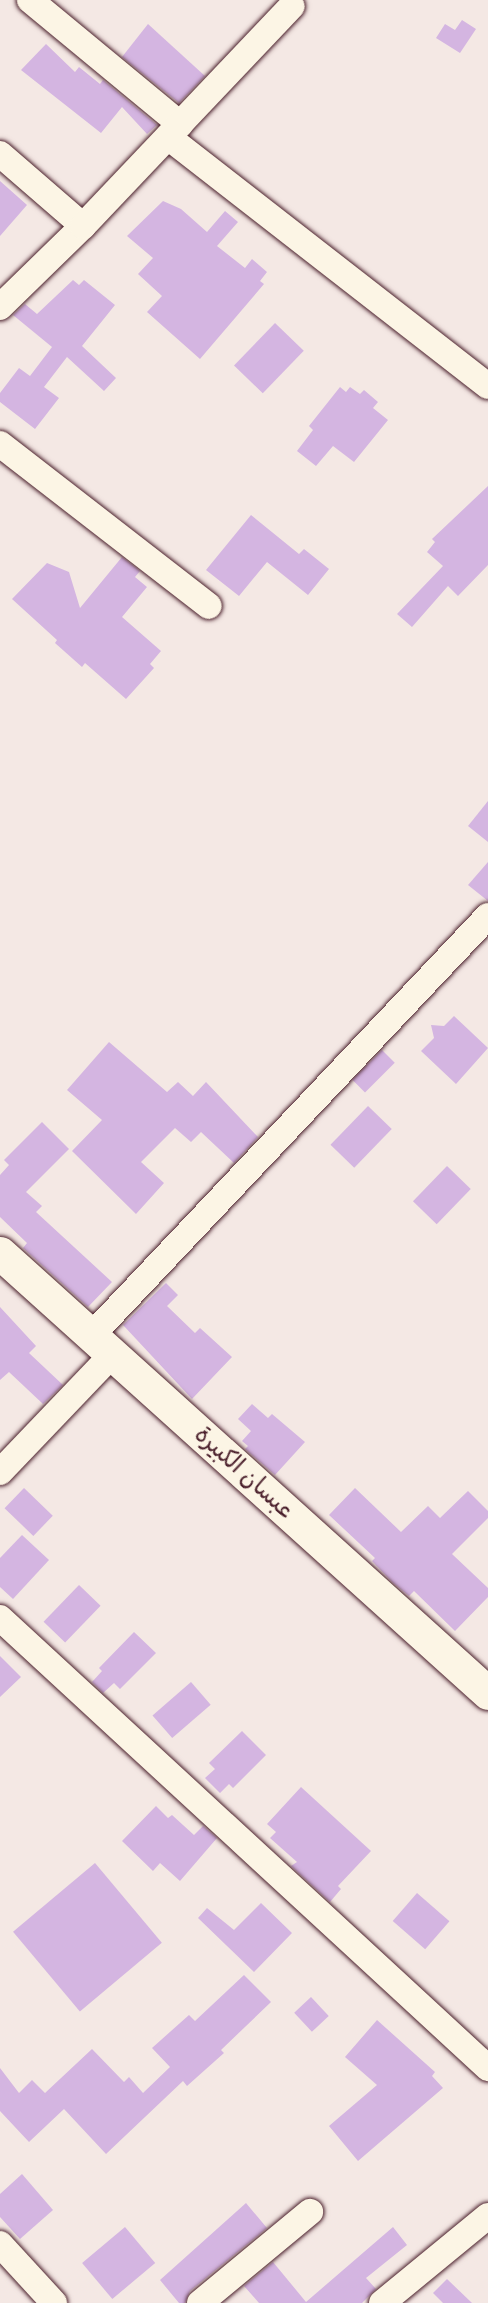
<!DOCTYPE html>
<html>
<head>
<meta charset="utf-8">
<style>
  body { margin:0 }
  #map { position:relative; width:488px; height:2303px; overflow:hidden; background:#f4e8e4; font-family:"Indie Flower","Playpen Sans Arabic",sans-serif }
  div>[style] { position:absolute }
  .building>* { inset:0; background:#d4b5e1; transform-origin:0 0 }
  .roads { filter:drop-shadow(0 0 2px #4a1f2b) drop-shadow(0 0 2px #4a1f2b) }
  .minor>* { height:26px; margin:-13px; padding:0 13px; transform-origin:13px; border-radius:13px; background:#fcf5e5 }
  .secondary>* { height:33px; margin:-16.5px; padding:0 16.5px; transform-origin:16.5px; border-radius:16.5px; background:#fcf5e5 }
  span { translate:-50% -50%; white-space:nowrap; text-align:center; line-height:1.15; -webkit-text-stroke:4.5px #fcf5e5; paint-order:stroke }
  .street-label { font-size:24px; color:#4a1f2b }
</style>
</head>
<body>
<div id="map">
  <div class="building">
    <div style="clip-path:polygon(462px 20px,476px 29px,460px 53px,436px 38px,445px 24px,455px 30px)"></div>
    <div style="clip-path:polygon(148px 24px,205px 76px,179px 103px,122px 57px)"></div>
    <div style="clip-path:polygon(46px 44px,75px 72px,79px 67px,100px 84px,103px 80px,157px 125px,147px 134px,122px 107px,101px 133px,21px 70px)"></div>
    <div style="clip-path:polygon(0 181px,27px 205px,0 236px)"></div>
    <div style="clip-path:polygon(163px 201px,181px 209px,207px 232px,225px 211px,238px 222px,217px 246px,245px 268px,252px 259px,267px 272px,260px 281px,264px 284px,200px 359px,147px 312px,162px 296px,138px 274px,153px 258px,127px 236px)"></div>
    <div style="clip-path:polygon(73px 280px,79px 285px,84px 280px,115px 305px,82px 346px,116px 378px,104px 391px,67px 357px,44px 387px,59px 398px,35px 429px,0 402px,0 393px,19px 368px,30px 376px,52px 347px,13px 315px,25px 304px,37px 314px)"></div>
    <div style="left:275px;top:323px;width:40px;height:59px;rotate:44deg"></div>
    <div style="clip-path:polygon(340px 387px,346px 392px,350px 387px,360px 394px,364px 390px,378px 402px,373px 408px,388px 420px,354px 462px,333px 446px,316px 466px,297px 451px,313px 430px,309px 426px)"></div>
    <div style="clip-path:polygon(488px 486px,488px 565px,458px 596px,448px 586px,412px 627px,397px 614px,443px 566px,427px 552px,435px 542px,432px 539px)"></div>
    <div style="clip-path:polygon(251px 515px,299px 554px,304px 549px,329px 569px,308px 595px,267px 562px,239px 596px,206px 570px)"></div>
    <div style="clip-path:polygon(122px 557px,140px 571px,135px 577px,147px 587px,122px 617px,161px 651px,150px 664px,154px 668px,126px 699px,85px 663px,82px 667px,55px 643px,57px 640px,12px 599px,47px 563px,69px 572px,80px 608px)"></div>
    <div style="clip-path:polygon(488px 801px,488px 842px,468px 826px)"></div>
    <div style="clip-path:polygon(488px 862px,488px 901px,468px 885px)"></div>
    <div style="clip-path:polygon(454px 1016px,488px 1048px,456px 1084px,421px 1051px,434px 1038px,431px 1025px,444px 1026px)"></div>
    <div style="clip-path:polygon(109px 1042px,167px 1092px,178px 1082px,193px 1096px,206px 1082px,258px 1137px,234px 1163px,201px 1132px,191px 1142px,175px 1128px,141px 1162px,164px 1183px,136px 1214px,72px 1151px,102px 1120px,67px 1090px)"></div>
    <div style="left:382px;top:1050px;width:18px;height:42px;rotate:45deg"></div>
    <div style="left:368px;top:1106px;width:33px;height:54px;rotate:44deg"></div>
    <div style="clip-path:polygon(42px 1122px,69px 1149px,26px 1192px,42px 1206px,36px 1212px,112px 1282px,88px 1307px,23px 1248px,27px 1243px,0 1217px,0 1175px,9px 1165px,4px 1160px)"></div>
    <div style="left:447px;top:1166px;width:33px;height:49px;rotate:44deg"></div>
    <div style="clip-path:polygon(166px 1283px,178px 1295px,167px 1306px,195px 1333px,200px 1328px,232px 1357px,192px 1399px,123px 1325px)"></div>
    <div style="clip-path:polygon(0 1307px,36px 1346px,29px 1353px,63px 1385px,43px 1404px,9px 1372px,0 1380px)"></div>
    <div style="clip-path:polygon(252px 1404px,268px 1418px,272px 1414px,305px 1442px,275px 1475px,245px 1449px,248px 1446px,242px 1441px,251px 1431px,238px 1419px)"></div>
    <div style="left:24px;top:1488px;width:40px;height:28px;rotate:44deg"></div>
    <div style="clip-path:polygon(355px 1488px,401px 1532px,428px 1506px,440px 1518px,468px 1491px,488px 1511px,488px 1518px,452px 1554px,488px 1588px,488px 1597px,455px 1631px,414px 1591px,409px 1596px,392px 1582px,372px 1561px,375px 1558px,329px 1515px)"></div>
    <div style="clip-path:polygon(22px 1535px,49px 1560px,13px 1599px,0 1587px,0 1558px)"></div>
    <div style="left:79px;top:1585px;width:30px;height:51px;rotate:44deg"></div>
    <div style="clip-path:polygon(134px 1632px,156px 1653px,120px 1689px,114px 1683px,103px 1693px,92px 1682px,102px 1671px,99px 1668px)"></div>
    <div style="clip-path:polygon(0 1656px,21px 1677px,0 1697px)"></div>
    <div style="left:191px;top:1682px;width:30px;height:51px;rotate:49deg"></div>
    <div style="clip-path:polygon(242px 1731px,266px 1755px,233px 1788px,229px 1784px,220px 1793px,205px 1778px,215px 1769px,209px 1763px)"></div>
    <div style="clip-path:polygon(301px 1787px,371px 1851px,338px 1886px,341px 1889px,330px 1902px,291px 1866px,297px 1862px,270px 1838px,276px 1832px,267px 1824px)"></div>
    <div style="clip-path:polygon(156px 1806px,168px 1818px,172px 1815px,194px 1835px,203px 1826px,217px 1838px,180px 1881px,160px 1863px,153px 1871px,122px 1841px)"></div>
    <div style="left:95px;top:1863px;width:104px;height:107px;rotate:50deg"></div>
    <div style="left:417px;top:1893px;width:43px;height:37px;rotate:41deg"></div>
    <div style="clip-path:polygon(261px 1903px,292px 1933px,254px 1972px,198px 1918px,207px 1908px,234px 1930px)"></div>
    <div style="clip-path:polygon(244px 1975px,271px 2002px,221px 2050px,224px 2053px,187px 2086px,183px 2081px,106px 2154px,64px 2109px,29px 2142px,0 2111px,0 2068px,19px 2093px,32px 2080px,45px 2093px,92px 2049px,124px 2082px,129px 2077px,143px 2093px,170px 2067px,152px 2048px,189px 2015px,195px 2021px)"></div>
    <div style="left:311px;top:1997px;width:26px;height:23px;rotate:47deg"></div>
    <div style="clip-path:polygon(377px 2020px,435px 2072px,432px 2076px,443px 2088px,358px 2161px,329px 2126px,377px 2085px,345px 2057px)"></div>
    <div style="clip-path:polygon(22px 2174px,53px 2210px,20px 2239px,0 2217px,0 2194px)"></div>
    <div style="clip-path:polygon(246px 2203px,267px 2228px,190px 2291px,185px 2303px,179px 2303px,160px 2280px)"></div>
    <div style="left:125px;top:2227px;width:47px;height:56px;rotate:50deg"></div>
    <div style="clip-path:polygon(393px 2227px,407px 2245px,366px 2278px,376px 2289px,362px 2303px,259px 2303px,244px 2286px,273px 2262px,306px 2302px)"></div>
    <div style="clip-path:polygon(447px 2279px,472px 2303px,443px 2303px,433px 2293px)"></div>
  </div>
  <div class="roads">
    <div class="minor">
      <div style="left:30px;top:0;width:195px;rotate:39.6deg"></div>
      <div style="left:168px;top:137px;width:405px;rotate:37.9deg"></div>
      <div style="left:0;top:154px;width:110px;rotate:40.9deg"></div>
      <div style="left:0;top:307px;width:116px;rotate:-44.3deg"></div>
      <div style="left:83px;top:226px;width:303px;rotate:-46.5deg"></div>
      <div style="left:0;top:444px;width:264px;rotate:37.8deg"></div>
      <div style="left:91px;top:1336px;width:578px;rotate:-46.61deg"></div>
      <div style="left:0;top:1472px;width:161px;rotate:-46.3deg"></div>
      <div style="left:0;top:1618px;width:664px;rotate:42.68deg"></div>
      <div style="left:0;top:2244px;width:80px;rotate:47.5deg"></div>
      <div style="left:200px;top:2303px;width:143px;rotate:-39.6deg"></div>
      <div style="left:382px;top:2303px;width:137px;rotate:-39.4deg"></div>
    </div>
    <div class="secondary">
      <div style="left:0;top:1253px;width:657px;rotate:42.04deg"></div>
    </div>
  </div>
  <div class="street-label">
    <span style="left:243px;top:1474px;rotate:42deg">عبسان الكبيرة</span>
  </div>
</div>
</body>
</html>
